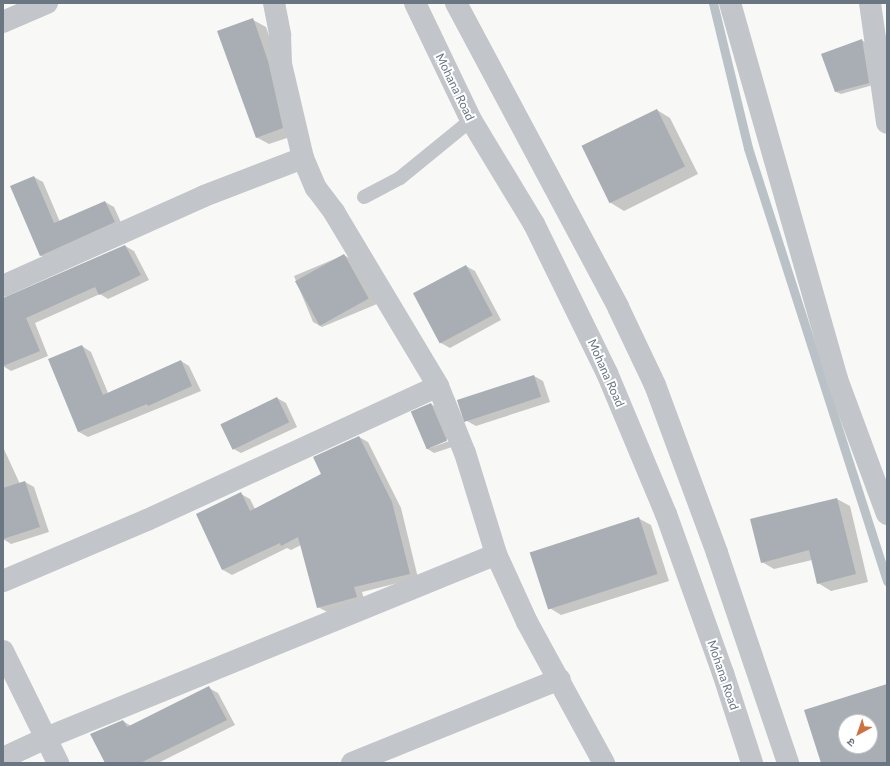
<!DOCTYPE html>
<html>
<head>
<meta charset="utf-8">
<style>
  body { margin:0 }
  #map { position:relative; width:890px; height:766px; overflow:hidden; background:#f8f8f6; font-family:Lato,"Noto Sans Devanagari",sans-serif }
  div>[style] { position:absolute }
  .shadow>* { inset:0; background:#0003 }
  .stream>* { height:9px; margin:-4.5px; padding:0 4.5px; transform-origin:4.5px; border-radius:4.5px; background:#bac2c7 }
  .building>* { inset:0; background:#a8aeb4; transform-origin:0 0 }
  .service>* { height:14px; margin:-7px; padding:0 7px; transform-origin:7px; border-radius:7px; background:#c2c5c9 }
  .minor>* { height:22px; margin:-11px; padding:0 11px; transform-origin:11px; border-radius:11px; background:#c2c5c9 }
  .tertiary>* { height:22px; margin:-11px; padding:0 11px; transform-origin:11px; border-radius:11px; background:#c2c5c9 }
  span { translate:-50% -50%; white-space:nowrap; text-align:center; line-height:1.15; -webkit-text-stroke:4px #fff; paint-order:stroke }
  .street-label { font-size:12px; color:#6b7683 }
  .frame { position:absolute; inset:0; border:4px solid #6b7683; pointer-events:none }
  .north { position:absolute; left:838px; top:714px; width:40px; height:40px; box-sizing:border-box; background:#fff; border:1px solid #c4c8cd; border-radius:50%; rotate:220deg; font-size:11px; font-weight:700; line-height:16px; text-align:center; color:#6b7683 }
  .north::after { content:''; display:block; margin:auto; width:14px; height:18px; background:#cf703f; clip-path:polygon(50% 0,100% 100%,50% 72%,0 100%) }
</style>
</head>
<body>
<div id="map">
  <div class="shadow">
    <div style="clip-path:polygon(253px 20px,266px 27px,281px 69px,296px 135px,269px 144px,256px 137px)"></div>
    <div style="clip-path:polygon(862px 40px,866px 43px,873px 85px,841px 94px,836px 92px,822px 54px)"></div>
    <div style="clip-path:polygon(657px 110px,670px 118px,698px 174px,624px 211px,611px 203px)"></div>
    <div style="clip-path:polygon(34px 177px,43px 182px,60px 222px,105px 202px,114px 207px,123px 227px,49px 260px,40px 255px)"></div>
    <div style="clip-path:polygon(125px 246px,134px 251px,149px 280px,108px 299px,100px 294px,35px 323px,48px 356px,11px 371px,3px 366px,3px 299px)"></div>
    <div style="clip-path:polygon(344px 255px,353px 260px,377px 304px,322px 327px,313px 322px,294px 276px)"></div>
    <div style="clip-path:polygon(466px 266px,475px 271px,501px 320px,450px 348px,441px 343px)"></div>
    <div style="clip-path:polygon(82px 346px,91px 352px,108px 393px,181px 361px,189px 366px,201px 391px,88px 437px,79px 432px,49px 360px)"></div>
    <div style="clip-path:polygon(534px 376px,543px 381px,550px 402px,476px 426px,467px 421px)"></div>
    <div style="clip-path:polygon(277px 398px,286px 403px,297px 427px,241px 453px,232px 448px,221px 424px)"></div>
    <div style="clip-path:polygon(evenodd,431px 404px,440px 409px,455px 446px,434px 453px,426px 448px,431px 404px,451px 438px,452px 440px,430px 448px,430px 446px,451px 438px)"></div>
    <div style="clip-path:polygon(359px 437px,368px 442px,401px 508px,418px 578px,362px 592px,365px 602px,327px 612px,318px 607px,301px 545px,291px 550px,287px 548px,232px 575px,223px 570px,197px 514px,241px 494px,250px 499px,255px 509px,322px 474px)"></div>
    <div style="clip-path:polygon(3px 447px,20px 484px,25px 482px,34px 487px,49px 532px,11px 544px,3px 539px)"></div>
    <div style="clip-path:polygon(837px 499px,850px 506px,868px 582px,831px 591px,818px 583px,812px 560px,774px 569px,762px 562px)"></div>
    <div style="clip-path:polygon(638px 518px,651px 525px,669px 581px,561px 615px,548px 607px)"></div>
    <div style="clip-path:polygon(209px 688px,218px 693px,235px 725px,158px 763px,106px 763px,123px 721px,131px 726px)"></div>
  </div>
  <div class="stream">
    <div style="left:713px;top:3px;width:149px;rotate:76.4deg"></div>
    <div style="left:748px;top:148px;width:455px;rotate:72.2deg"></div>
  </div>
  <div class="building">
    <div style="clip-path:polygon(253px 18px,268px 61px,283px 128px,256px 138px,217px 31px)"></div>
    <div style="clip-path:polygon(862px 39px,869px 83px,835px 92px,821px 54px)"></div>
    <div style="left:657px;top:109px;width:64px;height:84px;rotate:64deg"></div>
    <div style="clip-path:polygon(34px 176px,54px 223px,105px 201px,115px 222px,40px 256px,10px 186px)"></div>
    <div style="clip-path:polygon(125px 245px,141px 275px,99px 295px,95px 287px,26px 318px,40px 351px,3px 366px,3px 298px)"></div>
    <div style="left:344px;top:254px;width:51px;height:56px;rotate:61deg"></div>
    <div style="left:466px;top:265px;width:57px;height:60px;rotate:62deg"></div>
    <div style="clip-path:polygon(82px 345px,103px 395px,181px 360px,192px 386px,148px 406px,147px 404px,78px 432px,48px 359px)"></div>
    <div style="left:534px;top:375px;width:23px;height:81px;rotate:72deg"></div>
    <div style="left:277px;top:397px;width:28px;height:63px;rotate:64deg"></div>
    <div style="left:431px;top:403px;width:41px;height:22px;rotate:67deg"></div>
    <div style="clip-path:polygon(359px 436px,392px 502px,410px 574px,354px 587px,357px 597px,317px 608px,298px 537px,281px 546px,280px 543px,222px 570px,196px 514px,241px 492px,250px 511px,321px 474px,313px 457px)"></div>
    <div style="clip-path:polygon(25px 481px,40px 527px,3px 539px,3px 488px)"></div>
    <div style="clip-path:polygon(837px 498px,856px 574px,817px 584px,809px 550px,761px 563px,750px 519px)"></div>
    <div style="left:639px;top:517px;width:60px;height:115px;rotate:72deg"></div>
    <div style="clip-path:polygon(evenodd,887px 684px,887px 763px,821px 763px,804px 710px,887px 684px,846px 722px,870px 722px,870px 746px,846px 746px,846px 722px)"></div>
    <div style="clip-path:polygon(209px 686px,227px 720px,140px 763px,105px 763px,90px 734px,123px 720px,127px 727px)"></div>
  </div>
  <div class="service">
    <div style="left:364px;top:197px;width:41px;rotate:-27.8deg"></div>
    <div style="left:400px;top:178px;width:92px;rotate:-39.2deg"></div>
  </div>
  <div class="minor">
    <div style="left:274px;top:3px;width:33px;rotate:79deg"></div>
    <div style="left:280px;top:35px;width:29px;rotate:88deg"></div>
    <div style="left:281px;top:64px;width:97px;rotate:76.8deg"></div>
    <div style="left:303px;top:158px;width:33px;rotate:67deg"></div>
    <div style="left:316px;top:188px;width:30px;rotate:53deg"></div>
    <div style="left:334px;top:212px;width:203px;rotate:59.1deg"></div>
    <div style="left:438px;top:386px;width:72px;rotate:68.1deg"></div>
    <div style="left:465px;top:453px;width:106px;rotate:72.9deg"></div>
    <div style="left:496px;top:554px;width:75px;rotate:65.5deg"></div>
    <div style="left:527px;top:622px;width:161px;rotate:61.4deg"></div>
    <div style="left:730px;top:3px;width:391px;rotate:74.1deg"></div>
    <div style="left:837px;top:379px;width:144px;rotate:69.7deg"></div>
    <div style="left:870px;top:3px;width:121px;rotate:81.9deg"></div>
    <div style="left:3px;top:286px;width:220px;rotate:-24.1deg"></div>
    <div style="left:204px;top:196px;width:106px;rotate:-21deg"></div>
    <div style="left:3px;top:581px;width:156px;rotate:-23deg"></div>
    <div style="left:147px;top:520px;width:320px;rotate:-24.7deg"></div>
    <div style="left:3px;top:651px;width:125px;rotate:63.8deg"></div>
    <div style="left:3px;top:758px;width:47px;rotate:-24.9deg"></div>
    <div style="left:46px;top:738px;width:486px;rotate:-22.2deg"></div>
    <div style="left:352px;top:763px;width:224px;rotate:-22deg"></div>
  </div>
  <div class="tertiary">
    <div style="left:415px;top:3px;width:130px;rotate:64.4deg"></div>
    <div style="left:471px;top:120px;width:122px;rotate:58.8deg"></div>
    <div style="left:534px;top:224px;width:166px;rotate:63.9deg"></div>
    <div style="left:607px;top:373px;width:153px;rotate:67.3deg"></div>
    <div style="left:666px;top:514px;width:169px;rotate:70.3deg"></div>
    <div style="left:723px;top:673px;width:95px;rotate:72.1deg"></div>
    <div style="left:456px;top:3px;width:344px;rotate:61.9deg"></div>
    <div style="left:618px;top:307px;width:86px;rotate:64.6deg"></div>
    <div style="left:655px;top:385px;width:179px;rotate:69.7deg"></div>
    <div style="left:717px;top:553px;width:222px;rotate:71.3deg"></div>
    <div style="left:3px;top:22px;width:48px;rotate:-23.4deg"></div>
  </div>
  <div class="street-label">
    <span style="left:455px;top:87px;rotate:64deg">Mohana Road</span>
    <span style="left:606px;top:373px;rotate:66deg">Mohana Road</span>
    <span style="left:723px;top:675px;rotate:71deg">Mohana Road</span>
  </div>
  <div class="frame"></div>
  <div class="north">उ</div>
</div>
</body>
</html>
